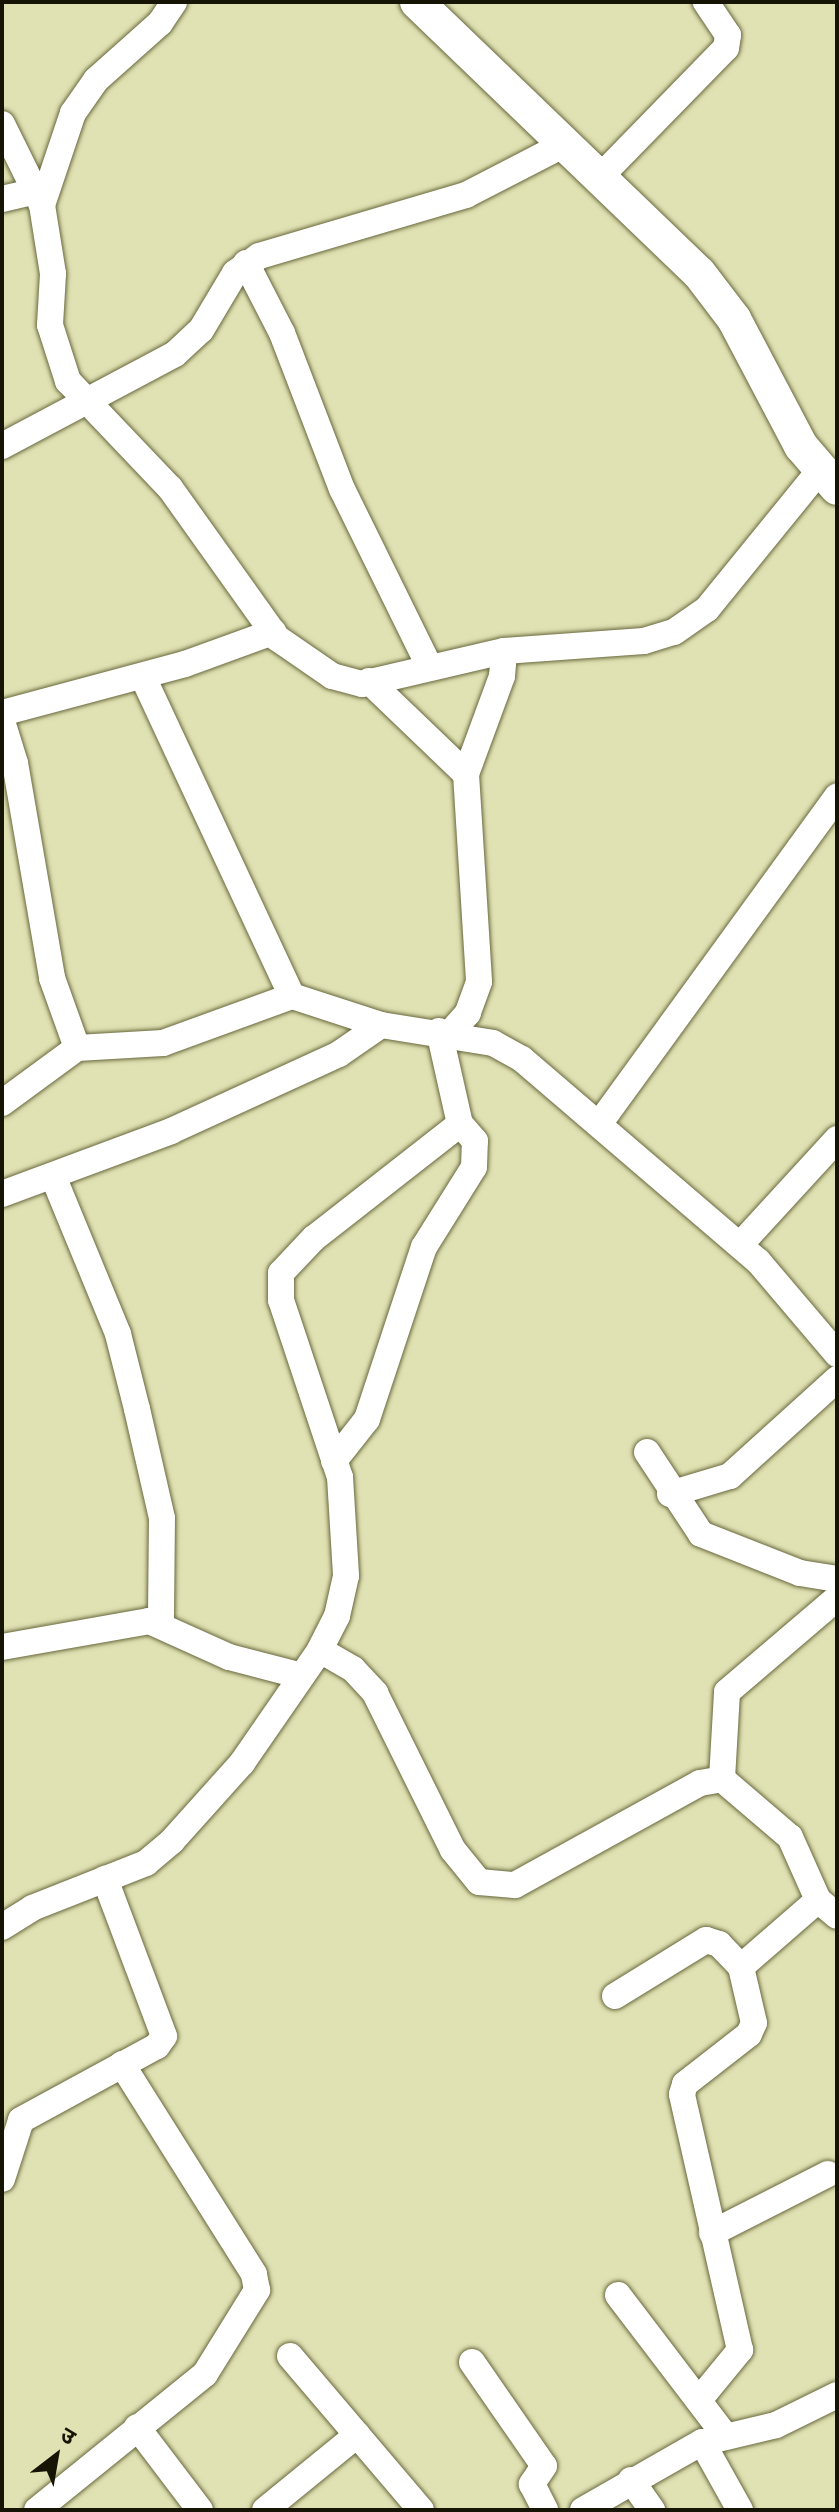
<!DOCTYPE html>
<html>
<head>
<meta charset="utf-8">
<style>
  body { margin:0 }
  #map { position:relative; width:839px; height:2512px; overflow:hidden; background:#e1e2b3; font-family:"PT Sans Narrow","Noto Sans Devanagari",sans-serif }
  div>[style] { position:absolute }
  .roads { filter:drop-shadow(0 0 2px #68683e) drop-shadow(0 0 2px #68683e) }
  .minor>* { height:26px; margin:-13px; padding:0 13px; transform-origin:13px; border-radius:13px; background:#fff }
  .major>* { height:34px; margin:-17px; padding:0 17px; transform-origin:17px; border-radius:17px; background:#fff }
  span { translate:-50% -50%; white-space:nowrap; text-align:center; line-height:1.15; -webkit-text-stroke:6px #e1e2b3; paint-order:stroke }
  .frame { position:absolute; inset:0; border:4px solid #161505; pointer-events:none }
  .north { position:absolute; left:16px; top:2416px; width:80px; height:80px; -webkit-text-stroke:6px #e1e2b3; paint-order:stroke; rotate:31deg; font-size:22px; font-weight:700; line-height:32px; text-align:center; color:#161505 }
  .north::after { content:''; display:block; margin:auto; width:28px; height:36px; background:#161505; clip-path:polygon(50% 0,100% 100%,50% 72%,0 100%) }
</style>
</head>
<body>
<div id="map">
  <div class="roads">
    <div class="minor">
      <div style="left:2px;top:124px;width:90px;rotate:63.7deg"></div>
      <div style="left:42px;top:205px;width:70px;rotate:80.9deg"></div>
      <div style="left:53px;top:274px;width:51px;rotate:93.4deg"></div>
      <div style="left:50px;top:325px;width:59px;rotate:72.2deg"></div>
      <div style="left:68px;top:381px;width:148px;rotate:46.4deg"></div>
      <div style="left:170px;top:488px;width:184px;rotate:54.5deg"></div>
      <div style="left:277px;top:638px;width:67px;rotate:34.6deg"></div>
      <div style="left:332px;top:676px;width:31px;rotate:15deg"></div>
      <div style="left:362px;top:684px;width:146px;rotate:-13.1deg"></div>
      <div style="left:504px;top:651px;width:140px;rotate:-4.1deg"></div>
      <div style="left:644px;top:641px;width:31px;rotate:-17deg"></div>
      <div style="left:674px;top:632px;width:40px;rotate:-34.9deg"></div>
      <div style="left:707px;top:609px;width:179px;rotate:-50.9deg"></div>
      <div style="left:600px;top:177px;width:180px;rotate:-45.7deg"></div>
      <div style="left:726px;top:48px;width:13px;rotate:-81deg"></div>
      <div style="left:728px;top:35px;width:40px;rotate:-124deg"></div>
      <div style="left:2px;top:199px;width:36px;rotate:-13deg"></div>
      <div style="left:42px;top:205px;width:97px;rotate:-71.4deg"></div>
      <div style="left:73px;top:113px;width:40px;rotate:-55.1deg"></div>
      <div style="left:96px;top:80px;width:86px;rotate:-41.7deg"></div>
      <div style="left:160px;top:23px;width:25px;rotate:-56deg"></div>
      <div style="left:246px;top:263px;width:79px;rotate:62.8deg"></div>
      <div style="left:282px;top:333px;width:167px;rotate:69deg"></div>
      <div style="left:342px;top:489px;width:197px;rotate:63.8deg"></div>
      <div style="left:2px;top:446px;width:196px;rotate:-28deg"></div>
      <div style="left:175px;top:354px;width:35px;rotate:-43deg"></div>
      <div style="left:201px;top:330px;width:66px;rotate:-59.2deg"></div>
      <div style="left:235px;top:273px;width:29px;rotate:-35deg"></div>
      <div style="left:259px;top:256px;width:216px;rotate:-16.4deg"></div>
      <div style="left:466px;top:195px;width:111px;rotate:-27.3deg"></div>
      <div style="left:143px;top:677px;width:352px;rotate:65deg"></div>
      <div style="left:369px;top:681px;width:134px;rotate:43.8deg"></div>
      <div style="left:466px;top:774px;width:208px;rotate:86.4deg"></div>
      <div style="left:479px;top:982px;width:33px;rotate:110deg"></div>
      <div style="left:468px;top:1013px;width:25px;rotate:132deg"></div>
      <div style="left:2px;top:713px;width:189px;rotate:-15deg"></div>
      <div style="left:185px;top:664px;width:94px;rotate:-20deg"></div>
      <div style="left:2px;top:721px;width:44px;rotate:72.8deg"></div>
      <div style="left:15px;top:763px;width:218px;rotate:80.2deg"></div>
      <div style="left:52px;top:978px;width:74px;rotate:70.3deg"></div>
      <div style="left:466px;top:774px;width:104px;rotate:-69.8deg"></div>
      <div style="left:502px;top:676px;width:25px;rotate:-85deg"></div>
      <div style="left:439px;top:1031px;width:95px;rotate:77.3deg"></div>
      <div style="left:460px;top:1124px;width:185px;rotate:142deg"></div>
      <div style="left:314px;top:1238px;width:48px;rotate:133.3deg"></div>
      <div style="left:281px;top:1273px;width:27px;rotate:90deg"></div>
      <div style="left:281px;top:1300px;width:187px;rotate:71.6deg"></div>
      <div style="left:340px;top:1477px;width:99px;rotate:86.5deg"></div>
      <div style="left:346px;top:1576px;width:41px;rotate:102.7deg"></div>
      <div style="left:337px;top:1616px;width:38px;rotate:117deg"></div>
      <div style="left:320px;top:1650px;width:38px;rotate:30deg"></div>
      <div style="left:353px;top:1669px;width:33px;rotate:47deg"></div>
      <div style="left:375px;top:1693px;width:175px;rotate:63.6deg"></div>
      <div style="left:453px;top:1850px;width:41px;rotate:50.9deg"></div>
      <div style="left:479px;top:1882px;width:36px;rotate:5deg"></div>
      <div style="left:515px;top:1885px;width:211px;rotate:-28.9deg"></div>
      <div style="left:700px;top:1783px;width:22px;rotate:-10deg"></div>
      <div style="left:722px;top:1779px;width:89px;rotate:40.5deg"></div>
      <div style="left:790px;top:1837px;width:69px;rotate:66deg"></div>
      <div style="left:818px;top:1900px;width:25px;rotate:40deg"></div>
      <div style="left:2px;top:1103px;width:93px;rotate:-36.3deg"></div>
      <div style="left:77px;top:1048px;width:86px;rotate:-3.3deg"></div>
      <div style="left:163px;top:1043px;width:137px;rotate:-20deg"></div>
      <div style="left:292px;top:996px;width:94px;rotate:18deg"></div>
      <div style="left:381px;top:1025px;width:113px;rotate:9.1deg"></div>
      <div style="left:493px;top:1043px;width:33px;rotate:29deg"></div>
      <div style="left:522px;top:1059px;width:311px;rotate:40.6deg"></div>
      <div style="left:758px;top:1261px;width:122px;rotate:49.7deg"></div>
      <div style="left:599px;top:1124px;width:405px;rotate:-54deg"></div>
      <div style="left:53px;top:1176px;width:171px;rotate:67.6deg"></div>
      <div style="left:118px;top:1334px;width:77px;rotate:75.8deg"></div>
      <div style="left:137px;top:1409px;width:112px;rotate:77.1deg"></div>
      <div style="left:162px;top:1518px;width:104px;rotate:90.6deg"></div>
      <div style="left:2px;top:1194px;width:180px;rotate:-20.4deg"></div>
      <div style="left:171px;top:1131px;width:185px;rotate:-24.6deg"></div>
      <div style="left:339px;top:1054px;width:51px;rotate:-34.6deg"></div>
      <div style="left:740px;top:1245px;width:144px;rotate:-47.5deg"></div>
      <div style="left:647px;top:1452px;width:98px;rotate:56.6deg"></div>
      <div style="left:701px;top:1534px;width:106px;rotate:21.5deg"></div>
      <div style="left:800px;top:1573px;width:37px;rotate:9deg"></div>
      <div style="left:334px;top:1461px;width:53px;rotate:-51.8deg"></div>
      <div style="left:367px;top:1419px;width:181px;rotate:-71.7deg"></div>
      <div style="left:424px;top:1247px;width:94px;rotate:-58deg"></div>
      <div style="left:474px;top:1167px;width:26px;rotate:-88deg"></div>
      <div style="left:475px;top:1141px;width:23px;rotate:-131deg"></div>
      <div style="left:670px;top:1494px;width:63px;rotate:-16.7deg"></div>
      <div style="left:730px;top:1476px;width:144px;rotate:-42.2deg"></div>
      <div style="left:2px;top:1647px;width:149px;rotate:-10deg"></div>
      <div style="left:149px;top:1621px;width:88px;rotate:24.2deg"></div>
      <div style="left:229px;top:1657px;width:75px;rotate:14.6deg"></div>
      <div style="left:722px;top:1779px;width:87px;rotate:-86.7deg"></div>
      <div style="left:727px;top:1692px;width:145px;rotate:-40.5deg"></div>
      <div style="left:2px;top:1927px;width:36px;rotate:-32deg"></div>
      <div style="left:32px;top:1908px;width:123px;rotate:-21.5deg"></div>
      <div style="left:146px;top:1863px;width:34px;rotate:-40deg"></div>
      <div style="left:172px;top:1841px;width:105px;rotate:-48.1deg"></div>
      <div style="left:242px;top:1763px;width:137px;rotate:-55.4deg"></div>
      <div style="left:615px;top:1996px;width:107px;rotate:-31.6deg"></div>
      <div style="left:706px;top:1940px;width:14px;rotate:17deg"></div>
      <div style="left:719px;top:1944px;width:32px;rotate:46deg"></div>
      <div style="left:2px;top:2179px;width:62px;rotate:-72.1deg"></div>
      <div style="left:21px;top:2120px;width:155px;rotate:-28.6deg"></div>
      <div style="left:157px;top:2046px;width:12px;rotate:-55deg"></div>
      <div style="left:164px;top:2036px;width:168px;rotate:-110.6deg"></div>
      <div style="left:712px;top:2233px;width:130px;rotate:-27deg"></div>
      <div style="left:618px;top:2295px;width:178px;rotate:52.7deg"></div>
      <div style="left:290px;top:2356px;width:202px;rotate:49.6deg"></div>
      <div style="left:472px;top:2362px;width:126px;rotate:55.3deg"></div>
      <div style="left:544px;top:2466px;width:22px;rotate:124deg"></div>
      <div style="left:532px;top:2484px;width:29px;rotate:63deg"></div>
      <div style="left:699px;top:2400px;width:65px;rotate:-50.6deg"></div>
      <div style="left:740px;top:2350px;width:262px;rotate:-102.8deg"></div>
      <div style="left:682px;top:2094px;width:10px;rotate:-73deg"></div>
      <div style="left:685px;top:2084px;width:81px;rotate:-38deg"></div>
      <div style="left:749px;top:2034px;width:12px;rotate:-66deg"></div>
      <div style="left:754px;top:2023px;width:57px;rotate:-103.1deg"></div>
      <div style="left:741px;top:1967px;width:102px;rotate:-41deg"></div>
      <div style="left:137px;top:2427px;width:104px;rotate:52.8deg"></div>
      <div style="left:709px;top:2441px;width:69px;rotate:-13.4deg"></div>
      <div style="left:776px;top:2425px;width:68px;rotate:-26.2deg"></div>
      <div style="left:631px;top:2480px;width:37px;rotate:55deg"></div>
      <div style="left:37px;top:2510px;width:216px;rotate:-39deg"></div>
      <div style="left:205px;top:2374px;width:99px;rotate:-58.2deg"></div>
      <div style="left:257px;top:2290px;width:16px;rotate:-101deg"></div>
      <div style="left:254px;top:2274px;width:248px;rotate:-122.2deg"></div>
      <div style="left:265px;top:2510px;width:119px;rotate:-39.2deg"></div>
      <div style="left:583px;top:2510px;width:137px;rotate:-29.7deg"></div>
      <div style="left:702px;top:2442px;width:78px;rotate:60.8deg"></div>
    </div>
    <div class="major">
      <div style="left:417px;top:2px;width:391px;rotate:43.9deg"></div>
      <div style="left:699px;top:273px;width:58px;rotate:52.7deg"></div>
      <div style="left:734px;top:319px;width:144px;rotate:62.2deg"></div>
      <div style="left:801px;top:446px;width:55px;rotate:49.4deg"></div>
    </div>
  </div>
  <div class="frame"></div>
  <div class="north">उ</div>
</div>
</body>
</html>
